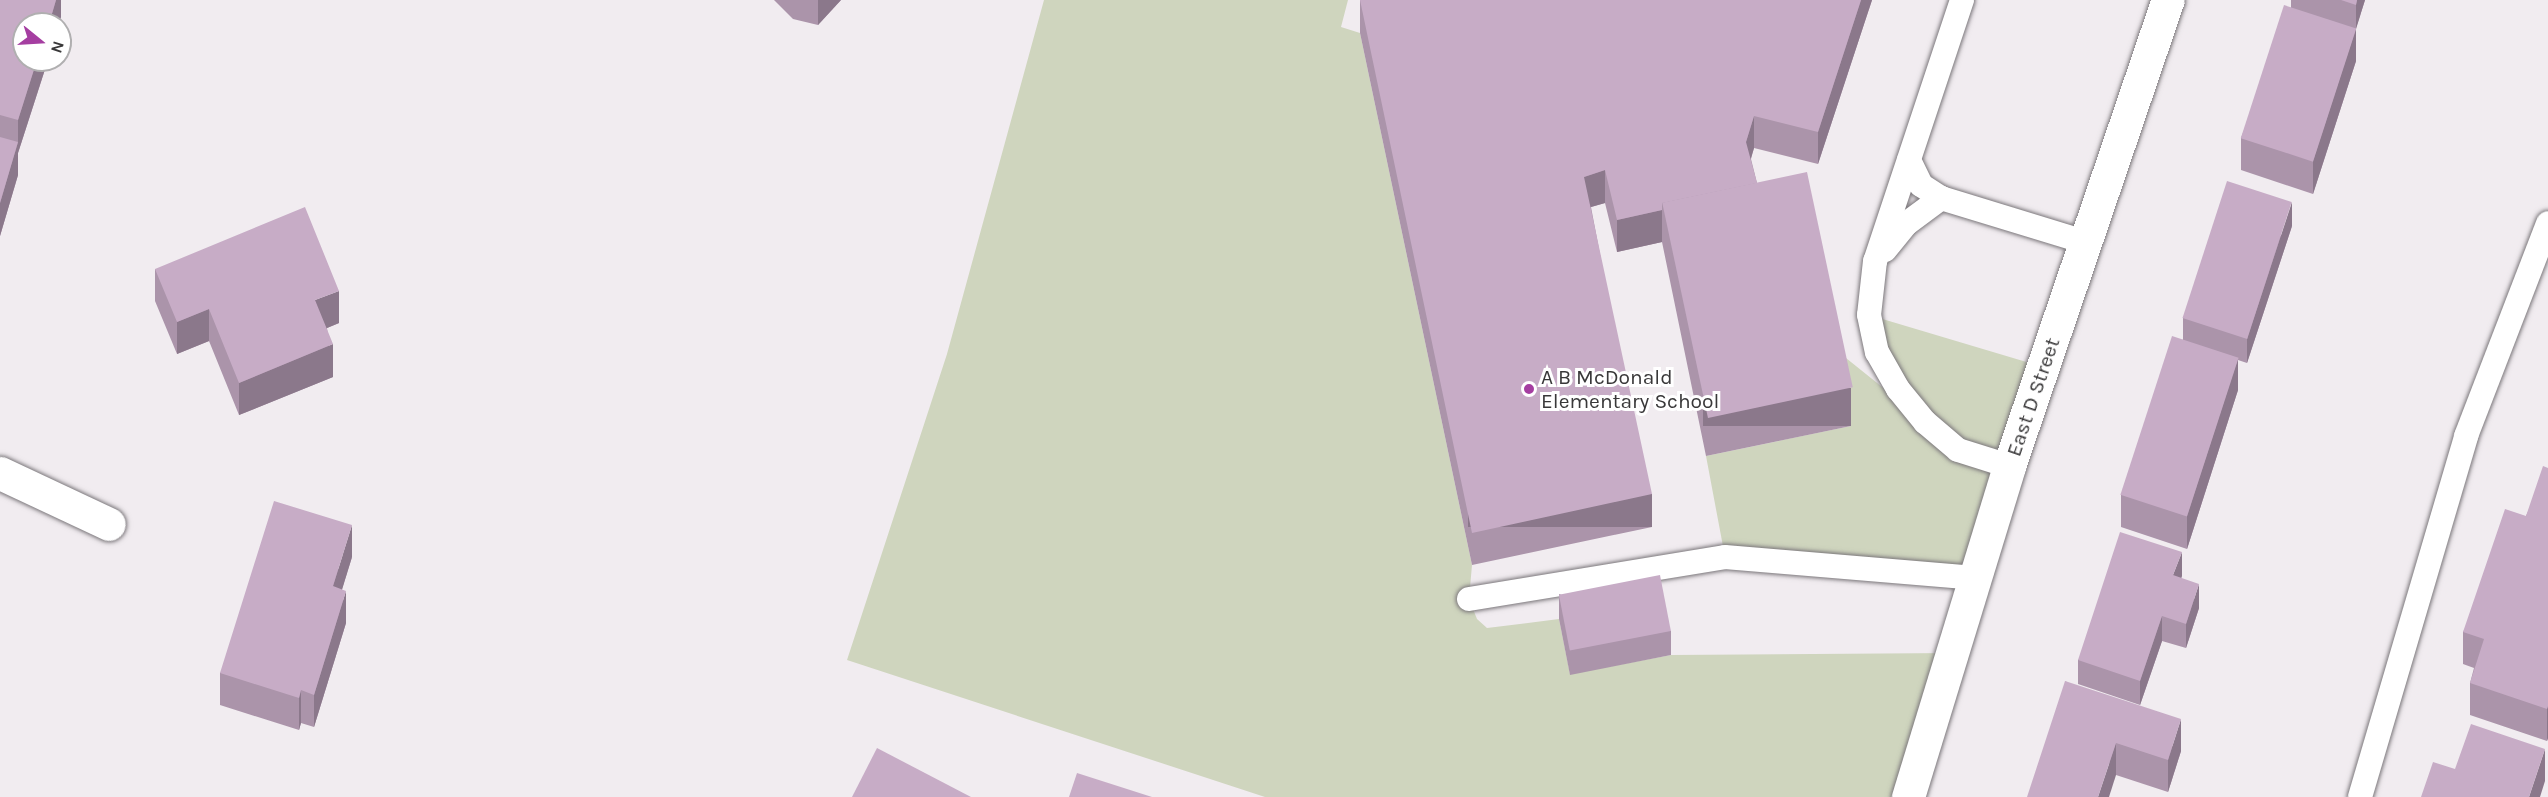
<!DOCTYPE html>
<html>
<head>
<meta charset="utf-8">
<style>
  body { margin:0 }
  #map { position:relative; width:2548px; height:797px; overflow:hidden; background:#f1ecf0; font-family:Karla,sans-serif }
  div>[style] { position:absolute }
  .green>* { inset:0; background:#cfd5be }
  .roads { filter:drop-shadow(0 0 2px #7b777b) drop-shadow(0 0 2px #7b777b) }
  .service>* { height:24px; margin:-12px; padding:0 12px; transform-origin:12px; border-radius:12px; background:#fff }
  .minor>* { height:33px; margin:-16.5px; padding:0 16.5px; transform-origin:16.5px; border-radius:16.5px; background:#fff }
  .wall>* { inset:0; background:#ab94aa }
  .shaded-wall>* { inset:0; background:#8b788b; transform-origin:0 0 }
  .building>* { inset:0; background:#c7acc6; transform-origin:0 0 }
  .dots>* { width:16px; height:16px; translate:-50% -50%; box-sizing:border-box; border:3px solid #fff; border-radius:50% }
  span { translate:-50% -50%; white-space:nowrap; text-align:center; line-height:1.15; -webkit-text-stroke:6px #fff; paint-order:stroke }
  .poi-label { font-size:21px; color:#393839 }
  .left { translate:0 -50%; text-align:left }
  .street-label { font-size:21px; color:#393839 }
  .north { position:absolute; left:12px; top:12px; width:60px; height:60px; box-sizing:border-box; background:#fff; border:2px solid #b0afb0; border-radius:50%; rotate:108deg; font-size:16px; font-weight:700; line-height:24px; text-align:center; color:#393839 }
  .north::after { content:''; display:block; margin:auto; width:21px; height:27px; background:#a53ea1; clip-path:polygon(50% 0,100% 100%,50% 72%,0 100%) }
</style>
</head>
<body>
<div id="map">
  <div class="green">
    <div style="clip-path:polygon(1044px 0,1348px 0,1341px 27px,1360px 33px,1472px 565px,1469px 599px,1477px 619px,1487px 628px,1559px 619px,1570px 674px,1671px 655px,1952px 653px,1908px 797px,1265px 797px,847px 660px,947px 354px)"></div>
    <div style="clip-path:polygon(1869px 315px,2043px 367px,1974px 578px,1725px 557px,1706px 456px,1851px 426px,1836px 350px,1922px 419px)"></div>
  </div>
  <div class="roads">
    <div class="service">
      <div style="left:1962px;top:0;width:275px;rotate:108.4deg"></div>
      <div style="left:1875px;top:261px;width:54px;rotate:96.3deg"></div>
      <div style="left:1869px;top:315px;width:38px;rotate:78deg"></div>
      <div style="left:1877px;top:352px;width:43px;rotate:60.4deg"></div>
      <div style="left:1898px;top:389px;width:43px;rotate:50.7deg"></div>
      <div style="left:1925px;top:422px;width:43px;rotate:40.3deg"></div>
      <div style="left:1958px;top:450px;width:53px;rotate:17.4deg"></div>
      <div style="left:1909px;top:160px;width:28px;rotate:64deg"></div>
      <div style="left:1921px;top:185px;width:24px;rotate:33deg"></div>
      <div style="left:1941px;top:198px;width:151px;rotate:17deg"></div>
      <div style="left:1885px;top:250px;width:33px;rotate:-51deg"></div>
      <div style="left:1906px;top:224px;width:44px;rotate:-36.6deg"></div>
      <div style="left:1469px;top:599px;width:259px;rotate:-9.3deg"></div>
      <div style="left:1725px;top:557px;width:250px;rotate:4.8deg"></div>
      <div style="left:2360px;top:797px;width:376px;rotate:-73.6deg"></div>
      <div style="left:2466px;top:436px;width:228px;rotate:-68.9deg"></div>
    </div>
    <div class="minor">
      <div style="left:0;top:473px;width:120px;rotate:25.1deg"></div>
      <div style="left:1908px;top:797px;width:346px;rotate:-73deg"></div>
      <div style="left:2009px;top:466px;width:492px;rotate:-71.2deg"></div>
    </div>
  </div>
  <div class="wall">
    <div style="clip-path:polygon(0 0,61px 0,61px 17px,24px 60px,48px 60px,18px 153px,18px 175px,0 236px)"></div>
    <div style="clip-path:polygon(774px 0,841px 0,818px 25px,793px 19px)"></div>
    <div style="clip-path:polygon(1360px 0,1872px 0,1818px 164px,1754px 148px,1751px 159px,1757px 183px,1851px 426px,1706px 456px,1662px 242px,1617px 252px,1605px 203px,1591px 207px,1652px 527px,1472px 565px,1360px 33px)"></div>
    <div style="clip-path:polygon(2291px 0,2365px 0,2356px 28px,2356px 61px,2313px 194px,2241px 170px,2241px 138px,2291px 7px)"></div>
    <div style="clip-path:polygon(2292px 226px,2247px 363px,2238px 360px,2238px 390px,2187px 549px,2121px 527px,2121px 495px,2183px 339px,2183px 318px)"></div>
    <div style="clip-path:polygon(155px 269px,339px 323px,327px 328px,333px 377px,239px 415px,209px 341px,177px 354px,155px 301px)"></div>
    <div style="clip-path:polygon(2548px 468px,2548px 738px,2547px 741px,2470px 715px,2470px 683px,2474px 668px,2463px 664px,2463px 632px,2526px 516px)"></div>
    <div style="clip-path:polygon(352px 557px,342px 589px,346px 623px,314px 727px,301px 723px,299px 730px,220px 705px,220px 673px)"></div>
    <div style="clip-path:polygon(2182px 576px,2181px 578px,2199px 608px,2186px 648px,2162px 641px,2140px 705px,2078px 684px,2078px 660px)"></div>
    <div style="clip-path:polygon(1559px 594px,1671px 631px,1671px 655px,1570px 675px,1559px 619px)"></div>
    <div style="clip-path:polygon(2065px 681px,2181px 751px,2168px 792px,2116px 775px)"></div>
  </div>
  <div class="shaded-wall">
    <div style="clip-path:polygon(56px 0,61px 0,61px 17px,59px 24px,49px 24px)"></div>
    <div style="clip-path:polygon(818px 0,841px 0,818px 25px)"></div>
    <div style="clip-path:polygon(1861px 0,1872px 0,1818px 164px,1818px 132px)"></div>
    <div style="clip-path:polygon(2357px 0,2365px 0,2356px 29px,2356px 5px)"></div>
    <div style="clip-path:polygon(2356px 28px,2356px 61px,2313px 194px,2313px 161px)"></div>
    <div style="clip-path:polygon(37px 60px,48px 60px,18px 153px,18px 120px)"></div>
    <div style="clip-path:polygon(1754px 116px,1754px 148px,1746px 174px,1746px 142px)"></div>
    <div style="clip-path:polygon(18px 142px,18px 175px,0 236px,0 203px)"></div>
    <div style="clip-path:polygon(1605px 170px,1605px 203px,1584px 209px,1584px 177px)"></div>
    <div style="clip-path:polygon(2292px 202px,2292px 226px,2247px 363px,2247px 339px)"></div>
    <div style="clip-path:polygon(1662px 210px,1662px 242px,1617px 252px,1617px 220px)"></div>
    <div style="clip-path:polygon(339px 291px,339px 323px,315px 333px,315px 300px)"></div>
    <div style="clip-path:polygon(209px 309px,209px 341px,177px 354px,177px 322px)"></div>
    <div style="clip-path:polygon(333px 344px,333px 377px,239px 415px,239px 383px)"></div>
    <div style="clip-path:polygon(2238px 358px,2238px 390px,2187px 549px,2187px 516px)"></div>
    <div style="left:1851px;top:388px;width:38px;height:148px;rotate:90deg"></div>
    <div style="left:1652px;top:494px;width:33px;height:184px;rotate:90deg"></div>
    <div style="clip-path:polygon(352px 525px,352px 557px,333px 619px,333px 586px)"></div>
    <div style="clip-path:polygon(2182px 552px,2182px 576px,2173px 599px,2173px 575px)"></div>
    <div style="clip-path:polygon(2199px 584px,2199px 608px,2186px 648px,2186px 624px)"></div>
    <div style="clip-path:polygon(346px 591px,346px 623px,314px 727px,314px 695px)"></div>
    <div style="clip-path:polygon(2162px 616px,2162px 641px,2140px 705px,2140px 681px)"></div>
    <div style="clip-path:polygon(301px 690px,301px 723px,299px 730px,299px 698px)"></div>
    <div style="clip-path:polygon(2548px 706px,2548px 738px,2547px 741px,2547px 709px)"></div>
    <div style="clip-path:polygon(2181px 719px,2181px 751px,2168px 792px,2168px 760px)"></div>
    <div style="clip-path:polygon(2116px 743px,2116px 775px,2109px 797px,2098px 797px)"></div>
    <div style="clip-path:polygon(2545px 749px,2545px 781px,2540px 797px,2529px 797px)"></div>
  </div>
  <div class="building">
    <div style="clip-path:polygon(0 0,56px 0,49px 24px,24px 24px,24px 60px,37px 60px,18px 120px,0 115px)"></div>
    <div style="clip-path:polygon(1360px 0,1861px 0,1818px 132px,1754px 116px,1746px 142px,1757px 183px,1662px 203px,1662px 210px,1617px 220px,1605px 170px,1584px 177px,1652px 494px,1472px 533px)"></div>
    <div style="clip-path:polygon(2341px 0,2357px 0,2356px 5px)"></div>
    <div style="left:2284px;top:5px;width:76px;height:140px;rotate:18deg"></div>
    <div style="clip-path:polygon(0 137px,18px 142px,0 203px)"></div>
    <div style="left:1807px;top:172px;width:220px;height:148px;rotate:78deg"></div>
    <div style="left:2227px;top:181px;width:68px;height:144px;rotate:18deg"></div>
    <div style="clip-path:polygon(305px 207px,339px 291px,315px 300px,333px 344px,239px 383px,209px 309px,177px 322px,155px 269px)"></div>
    <div style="left:2172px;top:336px;width:70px;height:167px;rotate:18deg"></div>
    <div style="clip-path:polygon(2543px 466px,2548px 468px,2548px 706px,2547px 709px,2470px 683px,2484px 639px,2463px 632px,2505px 509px,2526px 516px)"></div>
    <div style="clip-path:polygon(274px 501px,352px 525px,333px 586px,346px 591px,314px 695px,301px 690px,299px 698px,220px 673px)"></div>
    <div style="clip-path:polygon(2120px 532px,2182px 552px,2173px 575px,2199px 584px,2186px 624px,2162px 616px,2140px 681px,2078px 660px)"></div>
    <div style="left:1660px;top:575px;width:57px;height:103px;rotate:79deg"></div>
    <div style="clip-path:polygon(2065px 681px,2181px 719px,2168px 760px,2116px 743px,2098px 797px,2027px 797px)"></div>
    <div style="clip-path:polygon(2471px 724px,2545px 749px,2529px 797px,2421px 797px,2433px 762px,2455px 769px)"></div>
    <div style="clip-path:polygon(877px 748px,971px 797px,852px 797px)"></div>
    <div style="clip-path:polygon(1077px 773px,1152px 797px,1069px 797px)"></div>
  </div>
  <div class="dots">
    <div style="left:1529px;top:389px;background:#a53ea1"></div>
  </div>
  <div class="poi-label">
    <span class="left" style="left:1541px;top:389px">A B McDonald<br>Elementary School</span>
  </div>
  <div class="street-label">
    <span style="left:2033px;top:397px;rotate:-71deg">East D Street</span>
  </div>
  <div class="north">N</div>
</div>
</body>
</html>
